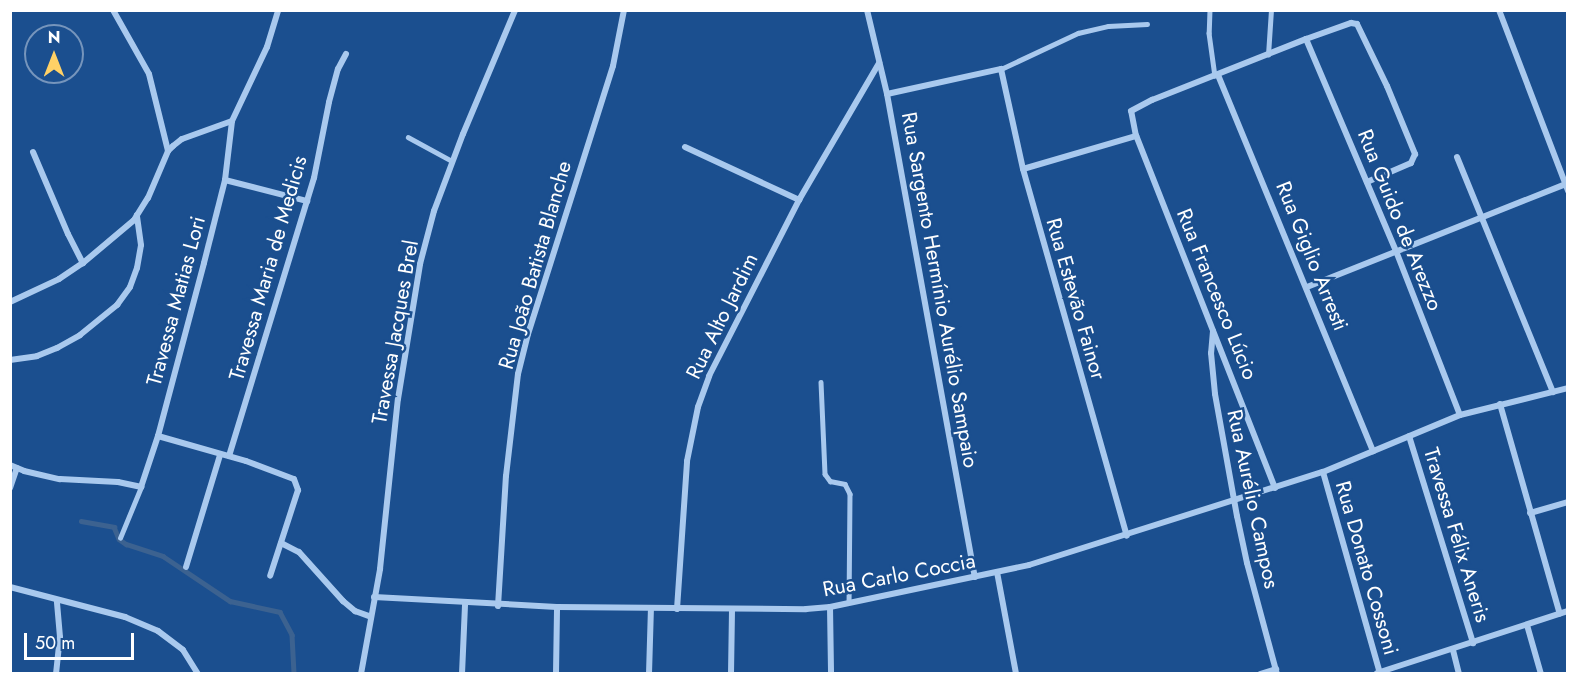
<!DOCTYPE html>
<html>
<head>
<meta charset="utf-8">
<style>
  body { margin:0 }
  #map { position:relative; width:1578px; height:684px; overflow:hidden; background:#1b4f8f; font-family:Jost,sans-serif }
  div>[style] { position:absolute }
  .stream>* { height:4.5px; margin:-2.25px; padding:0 2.25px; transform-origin:2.25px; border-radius:2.25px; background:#3c6290 }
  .service>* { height:4.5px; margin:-2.25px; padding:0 2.25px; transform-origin:2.25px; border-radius:2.25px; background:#a9c9ee }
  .minor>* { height:6px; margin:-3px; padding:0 3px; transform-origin:3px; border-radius:3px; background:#a9c9ee }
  span { translate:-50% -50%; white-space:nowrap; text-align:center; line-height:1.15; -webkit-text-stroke:5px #1b4f8f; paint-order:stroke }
  .street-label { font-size:21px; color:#fff }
  .frame { position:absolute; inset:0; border:12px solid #fff; pointer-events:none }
  .north { position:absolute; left:24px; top:24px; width:60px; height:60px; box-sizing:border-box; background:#1b4f8f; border:2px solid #7695bc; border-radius:50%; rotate:0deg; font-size:16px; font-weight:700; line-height:24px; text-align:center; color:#fff }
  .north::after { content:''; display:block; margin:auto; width:21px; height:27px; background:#ffd166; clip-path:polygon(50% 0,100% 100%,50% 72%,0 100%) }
  .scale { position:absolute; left:24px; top:633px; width:110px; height:27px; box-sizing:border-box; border:3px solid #fff; border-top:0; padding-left:8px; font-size:18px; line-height:21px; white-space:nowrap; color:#fff; -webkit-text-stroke:4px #1b4f8f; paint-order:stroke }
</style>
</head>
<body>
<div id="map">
  <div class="stream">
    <div style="left:81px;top:521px;width:34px;rotate:10deg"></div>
    <div style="left:114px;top:527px;width:13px;rotate:67deg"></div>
    <div style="left:119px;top:539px;width:9px;rotate:36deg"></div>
    <div style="left:126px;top:544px;width:39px;rotate:18deg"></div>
    <div style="left:163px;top:556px;width:81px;rotate:33.9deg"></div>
    <div style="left:230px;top:601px;width:51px;rotate:12.4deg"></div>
    <div style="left:280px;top:612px;width:26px;rotate:62deg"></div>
    <div style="left:292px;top:635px;width:39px;rotate:87deg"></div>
  </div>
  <div class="service">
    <div style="left:1210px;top:10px;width:23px;rotate:92deg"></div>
    <div style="left:1209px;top:33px;width:43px;rotate:82.1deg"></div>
    <div style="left:1268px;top:55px;width:45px;rotate:-86.2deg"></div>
    <div style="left:1001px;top:69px;width:85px;rotate:-25.1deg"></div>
    <div style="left:1078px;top:33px;width:31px;rotate:-13deg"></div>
    <div style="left:1108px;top:26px;width:39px;rotate:-3deg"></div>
    <div style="left:408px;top:137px;width:50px;rotate:28.6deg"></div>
    <div style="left:821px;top:382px;width:92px;rotate:87.5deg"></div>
    <div style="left:825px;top:474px;width:9px;rotate:54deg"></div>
    <div style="left:830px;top:481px;width:15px;rotate:11deg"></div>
    <div style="left:845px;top:484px;width:11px;rotate:63deg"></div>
    <div style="left:850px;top:494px;width:108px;rotate:90.5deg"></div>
    <div style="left:120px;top:538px;width:55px;rotate:-67.6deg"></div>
  </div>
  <div class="minor">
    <div style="left:113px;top:10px;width:73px;rotate:60.6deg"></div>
    <div style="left:149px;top:74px;width:79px;rotate:76.1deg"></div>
    <div style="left:867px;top:10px;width:86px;rotate:76.6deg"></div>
    <div style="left:887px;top:94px;width:491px;rotate:79.7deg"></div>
    <div style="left:1499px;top:10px;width:194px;rotate:69.1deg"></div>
    <div style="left:1306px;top:39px;width:230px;rotate:67deg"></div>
    <div style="left:1396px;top:251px;width:176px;rotate:68.7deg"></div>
    <div style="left:1218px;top:75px;width:407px;rotate:67.6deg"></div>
    <div style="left:887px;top:94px;width:117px;rotate:-12.4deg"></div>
    <div style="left:1001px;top:69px;width:102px;rotate:77.6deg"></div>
    <div style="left:1023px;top:169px;width:381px;rotate:74.2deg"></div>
    <div style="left:685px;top:147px;width:126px;rotate:24.9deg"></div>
    <div style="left:33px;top:152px;width:89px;rotate:66.9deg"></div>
    <div style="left:68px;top:234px;width:33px;rotate:63deg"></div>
    <div style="left:1457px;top:157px;width:254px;rotate:67.8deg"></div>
    <div style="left:1023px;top:169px;width:118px;rotate:-16.3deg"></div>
    <div style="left:225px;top:180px;width:85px;rotate:14.4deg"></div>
    <div style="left:1307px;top:287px;width:281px;rotate:-21.7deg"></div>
    <div style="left:10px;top:302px;width:54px;rotate:-25.1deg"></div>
    <div style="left:59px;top:279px;width:29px;rotate:-34deg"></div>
    <div style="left:83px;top:263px;width:67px;rotate:-40.1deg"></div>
    <div style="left:134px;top:220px;width:26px;rotate:-58deg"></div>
    <div style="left:148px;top:198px;width:51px;rotate:-66.9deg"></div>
    <div style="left:168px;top:151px;width:7px;rotate:-45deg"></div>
    <div style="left:173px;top:146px;width:11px;rotate:-38deg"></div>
    <div style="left:182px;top:139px;width:53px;rotate:-19.8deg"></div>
    <div style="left:1213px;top:331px;width:22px;rotate:95deg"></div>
    <div style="left:1211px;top:353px;width:41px;rotate:84.4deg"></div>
    <div style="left:1215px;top:394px;width:124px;rotate:79.8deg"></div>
    <div style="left:1237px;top:516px;width:48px;rotate:78deg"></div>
    <div style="left:1247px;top:563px;width:115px;rotate:74.9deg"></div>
    <div style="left:10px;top:360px;width:27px;rotate:-8deg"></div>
    <div style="left:37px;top:356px;width:22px;rotate:-22deg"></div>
    <div style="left:57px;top:348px;width:26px;rotate:-29deg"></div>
    <div style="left:80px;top:335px;width:48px;rotate:-39deg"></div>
    <div style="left:117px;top:305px;width:22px;rotate:-54deg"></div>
    <div style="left:130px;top:287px;width:20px;rotate:-70deg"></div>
    <div style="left:137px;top:268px;width:23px;rotate:-80deg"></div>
    <div style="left:141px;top:245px;width:30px;rotate:-98deg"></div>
    <div style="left:1500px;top:404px;width:218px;rotate:74.1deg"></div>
    <div style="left:158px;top:436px;width:91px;rotate:15.9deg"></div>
    <div style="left:246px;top:461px;width:51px;rotate:20.6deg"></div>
    <div style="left:294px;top:479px;width:12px;rotate:70deg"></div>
    <div style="left:298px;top:490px;width:90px;rotate:108deg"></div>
    <div style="left:1409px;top:436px;width:217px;rotate:72.8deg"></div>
    <div style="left:229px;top:456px;width:291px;rotate:-73deg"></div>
    <div style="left:314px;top:178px;width:77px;rotate:-78.8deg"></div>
    <div style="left:329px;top:102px;width:34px;rotate:-75deg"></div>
    <div style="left:338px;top:69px;width:17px;rotate:-62deg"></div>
    <div style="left:10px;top:465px;width:15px;rotate:23deg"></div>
    <div style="left:24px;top:471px;width:37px;rotate:13deg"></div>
    <div style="left:60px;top:479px;width:58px;rotate:3deg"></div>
    <div style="left:118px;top:482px;width:24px;rotate:12deg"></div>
    <div style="left:141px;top:487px;width:54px;rotate:-71.6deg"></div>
    <div style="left:158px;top:436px;width:179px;rotate:-75.1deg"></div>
    <div style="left:204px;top:263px;width:86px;rotate:-75.8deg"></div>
    <div style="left:225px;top:180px;width:59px;rotate:-83.2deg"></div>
    <div style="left:232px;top:121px;width:82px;rotate:-64.7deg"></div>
    <div style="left:267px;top:47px;width:39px;rotate:-73deg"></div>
    <div style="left:1323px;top:472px;width:209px;rotate:74.2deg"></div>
    <div style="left:10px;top:488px;width:21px;rotate:-71deg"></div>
    <div style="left:1275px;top:488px;width:378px;rotate:-111.5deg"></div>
    <div style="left:1136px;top:136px;width:25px;rotate:-101deg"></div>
    <div style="left:1131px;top:111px;width:24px;rotate:-28deg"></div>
    <div style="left:1152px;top:100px;width:166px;rotate:-21.6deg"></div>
    <div style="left:1306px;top:39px;width:48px;rotate:-19.6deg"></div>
    <div style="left:1351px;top:23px;width:6px;rotate:9deg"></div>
    <div style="left:1357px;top:24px;width:69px;rotate:64.2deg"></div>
    <div style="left:1387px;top:86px;width:74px;rotate:67.6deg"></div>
    <div style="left:1415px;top:154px;width:10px;rotate:114deg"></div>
    <div style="left:1411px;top:163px;width:48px;rotate:156.6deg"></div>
    <div style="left:1530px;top:513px;width:40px;rotate:-16deg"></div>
    <div style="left:281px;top:543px;width:20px;rotate:27deg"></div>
    <div style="left:299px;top:552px;width:66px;rotate:48.1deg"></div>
    <div style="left:343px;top:601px;width:16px;rotate:40deg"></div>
    <div style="left:355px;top:611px;width:15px;rotate:20deg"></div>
    <div style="left:186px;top:567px;width:117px;rotate:-73.1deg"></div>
    <div style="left:997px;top:572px;width:104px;rotate:79.4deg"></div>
    <div style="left:10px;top:587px;width:119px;rotate:14.6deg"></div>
    <div style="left:125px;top:617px;width:36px;rotate:23deg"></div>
    <div style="left:158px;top:631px;width:31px;rotate:37deg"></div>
    <div style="left:183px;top:650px;width:28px;rotate:58deg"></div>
    <div style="left:374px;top:597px;width:183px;rotate:3.1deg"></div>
    <div style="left:557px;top:607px;width:249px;rotate:0.5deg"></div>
    <div style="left:806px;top:609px;width:24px;rotate:-5deg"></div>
    <div style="left:830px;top:607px;width:203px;rotate:-11.9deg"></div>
    <div style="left:1029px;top:565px;width:308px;rotate:-17.6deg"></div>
    <div style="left:1323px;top:472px;width:148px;rotate:-22.6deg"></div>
    <div style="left:1460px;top:415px;width:111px;rotate:-14deg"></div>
    <div style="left:498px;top:606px;width:130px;rotate:-86.5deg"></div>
    <div style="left:506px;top:476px;width:103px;rotate:-83.3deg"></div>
    <div style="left:518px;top:374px;width:41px;rotate:-76deg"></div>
    <div style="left:528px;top:334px;width:281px;rotate:-72.4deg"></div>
    <div style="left:613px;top:66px;width:57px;rotate:-78.9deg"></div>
    <div style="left:830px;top:607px;width:67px;rotate:89.1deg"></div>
    <div style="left:677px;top:609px;width:148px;rotate:-86.1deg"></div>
    <div style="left:687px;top:461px;width:55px;rotate:-78.5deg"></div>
    <div style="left:698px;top:407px;width:33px;rotate:-70deg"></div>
    <div style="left:709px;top:376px;width:198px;rotate:-62.9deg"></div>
    <div style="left:799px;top:200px;width:159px;rotate:-59.7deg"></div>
    <div style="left:1527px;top:625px;width:51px;rotate:74.1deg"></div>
    <div style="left:1453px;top:650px;width:25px;rotate:76deg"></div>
    <div style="left:1377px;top:673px;width:201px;rotate:-18deg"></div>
    <div style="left:56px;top:674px;width:37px;rotate:-84deg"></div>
    <div style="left:60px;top:637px;width:37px;rotate:-95deg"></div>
    <div style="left:361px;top:674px;width:107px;rotate:-79.7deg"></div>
    <div style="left:380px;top:569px;width:171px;rotate:-84deg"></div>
    <div style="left:398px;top:399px;width:137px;rotate:-80.7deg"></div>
    <div style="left:420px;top:264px;width:55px;rotate:-75.2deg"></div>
    <div style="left:434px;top:211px;width:82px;rotate:-69.4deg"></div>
    <div style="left:463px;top:134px;width:134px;rotate:-67.2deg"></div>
    <div style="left:462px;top:674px;width:70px;rotate:-87.5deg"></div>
    <div style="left:556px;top:674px;width:67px;rotate:-89.1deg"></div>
    <div style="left:649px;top:674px;width:66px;rotate:-88.3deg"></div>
    <div style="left:731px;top:674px;width:65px;rotate:-89.1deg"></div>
    <div style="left:1260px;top:674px;width:17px;rotate:-17deg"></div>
  </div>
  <div class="street-label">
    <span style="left:1400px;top:220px;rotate:68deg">Rua Guido de Arezzo</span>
    <span style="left:1312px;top:256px;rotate:68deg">Rua Giglio Arresti</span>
    <span style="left:535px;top:265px;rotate:-74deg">Rua João Batista Blanche</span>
    <span style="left:268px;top:268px;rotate:-74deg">Travessa Maria de Medicis</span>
    <span style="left:940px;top:290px;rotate:80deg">Rua Sargento Hermínio Aurélio Sampaio</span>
    <span style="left:1217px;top:294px;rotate:68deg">Rua Francesco Lúcio</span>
    <span style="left:1076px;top:299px;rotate:74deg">Rua Estevão Fainor</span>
    <span style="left:176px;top:301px;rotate:-75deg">Travessa Matias Lori</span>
    <span style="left:722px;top:316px;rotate:-64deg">Rua Alto Jardim</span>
    <span style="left:395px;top:332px;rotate:-80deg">Travessa Jacques Brel</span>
    <span style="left:1253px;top:499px;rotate:78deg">Rua Aurélio Campos</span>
    <span style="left:1457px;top:535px;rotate:73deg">Travessa Félix Aneris</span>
    <span style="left:1367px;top:568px;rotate:74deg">Rua Donato Cossoni</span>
    <span style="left:899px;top:575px;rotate:-11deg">Rua Carlo Coccia</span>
  </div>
  <div class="frame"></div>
  <div class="north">N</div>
  <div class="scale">50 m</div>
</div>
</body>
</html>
